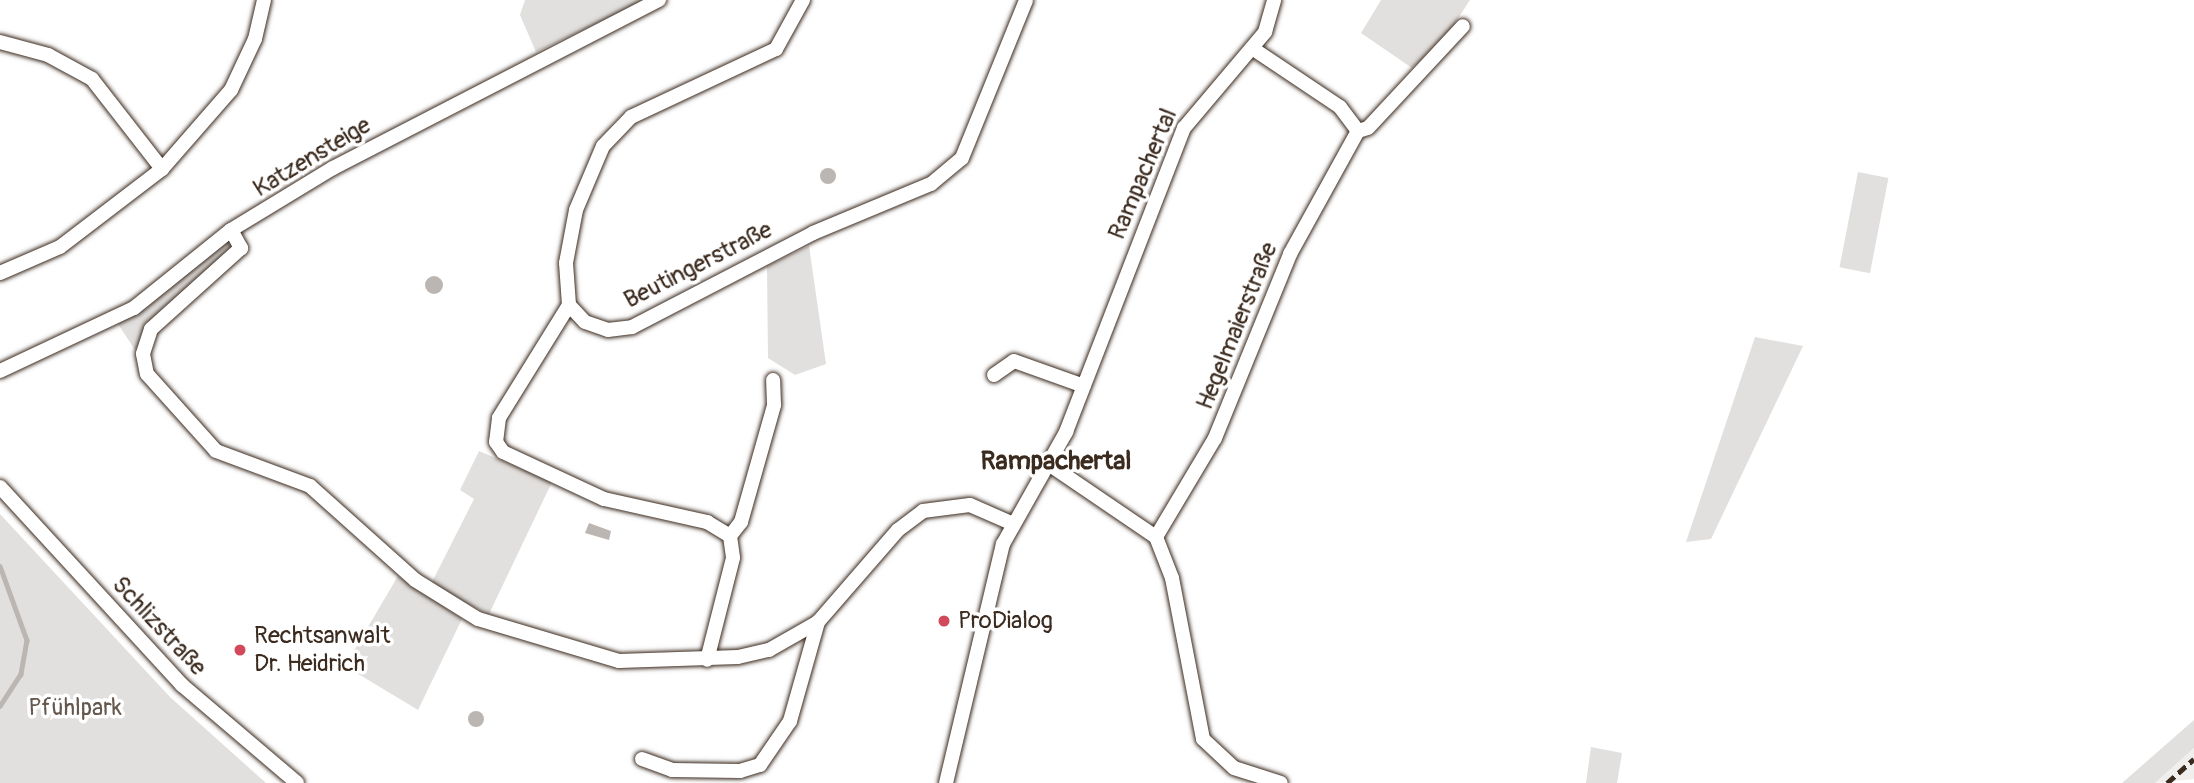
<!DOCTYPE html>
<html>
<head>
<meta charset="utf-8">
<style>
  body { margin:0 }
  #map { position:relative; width:2194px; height:783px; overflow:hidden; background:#fff; font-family:Pangolin,sans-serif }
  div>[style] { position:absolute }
  .built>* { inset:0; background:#f1efee }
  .green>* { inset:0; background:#e2e0de; transform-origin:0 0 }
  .water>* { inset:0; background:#bcb6b3 }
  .round { border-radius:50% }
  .stream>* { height:4.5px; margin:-2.25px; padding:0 2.25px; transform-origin:2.25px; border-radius:2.25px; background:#bcb6b3 }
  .roads { filter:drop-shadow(0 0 2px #3b2a1e) drop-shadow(0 0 2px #3b2a1e) }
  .street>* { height:14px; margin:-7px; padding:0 7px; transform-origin:7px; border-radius:7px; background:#fff }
  .rail>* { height:4.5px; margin-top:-2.25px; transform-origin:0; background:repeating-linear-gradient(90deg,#3b2a1e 0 10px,transparent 0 15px) }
  .dots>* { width:19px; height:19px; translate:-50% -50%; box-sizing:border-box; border:4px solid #fff; border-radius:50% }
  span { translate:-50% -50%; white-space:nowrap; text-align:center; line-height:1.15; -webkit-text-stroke:7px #fff; paint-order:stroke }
  .street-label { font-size:24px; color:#3b2a1e }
  .poi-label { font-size:24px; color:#3b2a1e }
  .left { translate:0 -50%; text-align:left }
  .park-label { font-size:24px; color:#65584e }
  .neighbourhood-label { font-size:26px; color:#3b2a1e; font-weight:700 }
</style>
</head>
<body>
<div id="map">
  <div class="built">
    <div style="clip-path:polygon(2194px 748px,2194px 779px,2155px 783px)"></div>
  </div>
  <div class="green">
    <div style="clip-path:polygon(525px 0,646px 0,536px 52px,520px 15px)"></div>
    <div style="clip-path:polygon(1381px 0,1470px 0,1445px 38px,1412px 68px,1361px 33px)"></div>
    <div style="left:1858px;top:172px;width:31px;height:97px;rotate:11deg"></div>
    <div style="clip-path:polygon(227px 240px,231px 248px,155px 317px,135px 350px,118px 324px)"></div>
    <div style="clip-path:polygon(809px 246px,826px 364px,795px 375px,768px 358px,767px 266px)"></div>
    <div style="clip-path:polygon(1755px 337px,1803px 346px,1711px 539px,1686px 542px)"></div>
    <div style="clip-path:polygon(479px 451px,552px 482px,489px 614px,430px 586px,474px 499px,460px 490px)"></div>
    <div style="clip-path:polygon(0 514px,170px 697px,266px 783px,0 783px)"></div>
    <div style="clip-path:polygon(398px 576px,462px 619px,418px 710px,345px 666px)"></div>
    <div style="clip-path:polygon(2194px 720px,2194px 748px,2155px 783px,2122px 783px)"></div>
    <div style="clip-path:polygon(1591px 747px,1622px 753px,1617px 783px,1586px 783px)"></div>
  </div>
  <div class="water">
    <div class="round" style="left:820px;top:168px;width:16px;height:16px"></div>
    <div class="round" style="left:425px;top:276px;width:18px;height:18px"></div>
    <div style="clip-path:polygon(589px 523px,611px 531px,609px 540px,585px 533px)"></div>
    <div class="round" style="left:468px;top:711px;width:16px;height:16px"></div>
  </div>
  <div class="stream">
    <div style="left:0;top:566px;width:79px;rotate:70deg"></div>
    <div style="left:27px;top:640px;width:35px;rotate:100deg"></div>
    <div style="left:21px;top:674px;width:38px;rotate:123deg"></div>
  </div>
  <div class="roads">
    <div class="street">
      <div style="left:803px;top:0;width:56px;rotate:118.9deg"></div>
      <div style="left:776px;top:49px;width:160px;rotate:154.9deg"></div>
      <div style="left:631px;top:117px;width:40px;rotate:134deg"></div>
      <div style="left:603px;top:146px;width:69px;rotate:112.9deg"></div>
      <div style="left:576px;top:210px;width:54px;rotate:100.7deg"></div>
      <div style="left:566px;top:263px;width:42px;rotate:85.9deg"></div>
      <div style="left:569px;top:305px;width:23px;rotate:47deg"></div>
      <div style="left:585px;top:322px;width:24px;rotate:19deg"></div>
      <div style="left:608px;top:330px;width:24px;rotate:-7deg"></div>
      <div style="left:632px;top:327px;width:204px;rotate:-27.4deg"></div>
      <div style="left:813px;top:233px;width:128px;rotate:-22.6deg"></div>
      <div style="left:931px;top:184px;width:40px;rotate:-40deg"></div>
      <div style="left:962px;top:158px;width:170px;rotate:-67.9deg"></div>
      <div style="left:0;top:42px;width:50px;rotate:15.2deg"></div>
      <div style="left:48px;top:55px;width:50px;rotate:28.6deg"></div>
      <div style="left:92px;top:79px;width:114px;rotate:52.1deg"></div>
      <div style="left:1358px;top:131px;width:10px;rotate:-17deg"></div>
      <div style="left:1368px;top:128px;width:139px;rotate:-47deg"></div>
      <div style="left:231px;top:230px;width:21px;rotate:61deg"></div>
      <div style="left:241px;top:248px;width:121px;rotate:138deg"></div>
      <div style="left:151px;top:329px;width:26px;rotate:108deg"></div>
      <div style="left:143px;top:354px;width:20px;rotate:79deg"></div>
      <div style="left:147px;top:374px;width:103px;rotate:48.1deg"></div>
      <div style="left:216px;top:451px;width:100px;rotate:20.4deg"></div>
      <div style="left:310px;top:486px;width:141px;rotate:41.8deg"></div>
      <div style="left:415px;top:580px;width:74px;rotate:31.8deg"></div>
      <div style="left:478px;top:619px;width:147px;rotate:16.6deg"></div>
      <div style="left:619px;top:661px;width:119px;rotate:-1.9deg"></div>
      <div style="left:738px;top:657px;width:32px;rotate:-13deg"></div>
      <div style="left:769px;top:650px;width:56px;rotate:-29.7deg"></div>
      <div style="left:818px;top:622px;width:122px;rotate:-49deg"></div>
      <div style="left:898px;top:530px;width:31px;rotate:-37deg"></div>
      <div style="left:923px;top:511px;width:47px;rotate:-7.3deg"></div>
      <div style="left:970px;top:505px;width:47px;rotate:23.8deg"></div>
      <div style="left:0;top:273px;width:65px;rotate:-23.4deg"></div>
      <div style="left:60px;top:247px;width:128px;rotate:-37.4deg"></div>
      <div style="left:162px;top:169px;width:105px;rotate:-48.9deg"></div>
      <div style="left:231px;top:90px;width:56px;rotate:-64.8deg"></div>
      <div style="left:255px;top:39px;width:40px;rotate:-77deg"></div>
      <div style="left:569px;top:305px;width:133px;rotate:121.8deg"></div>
      <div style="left:499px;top:418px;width:24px;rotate:97deg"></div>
      <div style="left:496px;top:442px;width:12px;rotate:55deg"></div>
      <div style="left:503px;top:452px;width:111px;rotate:25deg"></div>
      <div style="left:604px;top:499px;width:106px;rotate:12.6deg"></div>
      <div style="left:707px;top:522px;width:27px;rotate:31deg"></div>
      <div style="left:730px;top:536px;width:22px;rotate:82deg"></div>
      <div style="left:733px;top:558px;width:105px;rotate:104.3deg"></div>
      <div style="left:0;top:371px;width:148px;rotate:-25.2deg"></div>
      <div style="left:134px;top:308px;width:124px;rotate:-38.8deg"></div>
      <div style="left:231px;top:230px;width:119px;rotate:-31.3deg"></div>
      <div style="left:333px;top:168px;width:367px;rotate:-27.3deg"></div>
      <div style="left:994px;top:375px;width:24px;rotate:-35deg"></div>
      <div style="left:1014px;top:361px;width:74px;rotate:19.7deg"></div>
      <div style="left:1050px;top:465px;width:128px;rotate:34.2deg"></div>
      <div style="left:1156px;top:537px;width:44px;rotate:68.7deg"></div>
      <div style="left:1172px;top:578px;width:164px;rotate:79.1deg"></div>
      <div style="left:1203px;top:739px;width:42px;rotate:43.1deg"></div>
      <div style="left:1234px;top:768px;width:49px;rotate:17.7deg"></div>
      <div style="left:0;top:487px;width:269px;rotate:47.4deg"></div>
      <div style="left:182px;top:685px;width:151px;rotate:40.4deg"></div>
      <div style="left:730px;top:536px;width:18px;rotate:-52deg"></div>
      <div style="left:741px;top:522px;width:122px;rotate:-74.2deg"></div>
      <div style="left:774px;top:405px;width:25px;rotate:-92deg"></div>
      <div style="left:1156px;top:537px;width:115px;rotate:-59.2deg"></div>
      <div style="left:1215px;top:438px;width:199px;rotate:-67.8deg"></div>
      <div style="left:1290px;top:254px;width:141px;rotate:-61.1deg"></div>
      <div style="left:1358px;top:131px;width:30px;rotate:-127deg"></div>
      <div style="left:1340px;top:107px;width:106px;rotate:-146.2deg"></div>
      <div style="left:642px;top:759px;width:32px;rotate:20deg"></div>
      <div style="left:672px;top:770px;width:68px;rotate:0.8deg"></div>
      <div style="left:740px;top:771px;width:21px;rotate:-17deg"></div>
      <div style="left:760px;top:765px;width:53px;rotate:-55.7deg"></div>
      <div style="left:790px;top:721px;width:103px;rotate:-74.2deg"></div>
      <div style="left:946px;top:783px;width:246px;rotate:-76.6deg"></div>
      <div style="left:1003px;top:544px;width:129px;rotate:-60.6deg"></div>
      <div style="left:1066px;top:432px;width:326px;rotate:-68.8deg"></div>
      <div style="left:1184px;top:128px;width:126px;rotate:-49.8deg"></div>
      <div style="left:1265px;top:32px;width:33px;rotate:-74deg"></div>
    </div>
  </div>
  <div class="rail">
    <div style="left:2167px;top:783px;width:36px;rotate:-42deg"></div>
  </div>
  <div class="dots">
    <div style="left:944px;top:621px;background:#d1495b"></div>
    <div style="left:240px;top:650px;background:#d1495b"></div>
  </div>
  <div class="street-label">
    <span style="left:312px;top:157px;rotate:-31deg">Katzensteige</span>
    <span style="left:1143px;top:174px;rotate:-67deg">Rampachertal</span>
    <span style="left:698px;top:265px;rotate:-27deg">Beutingerstraße</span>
    <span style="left:1237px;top:326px;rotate:-68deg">Hegelmaierstraße</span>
    <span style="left:159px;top:626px;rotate:47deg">Schlizstraße</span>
  </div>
  <div class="poi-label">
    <span class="left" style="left:958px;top:621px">ProDialog</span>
    <span class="left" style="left:254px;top:650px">Rechtsanwalt<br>Dr. Heidrich</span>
  </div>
  <div class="park-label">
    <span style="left:75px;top:708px">Pfühlpark</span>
  </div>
  <div class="neighbourhood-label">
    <span style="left:1056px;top:462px">Rampachertal</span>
  </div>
</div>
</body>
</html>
